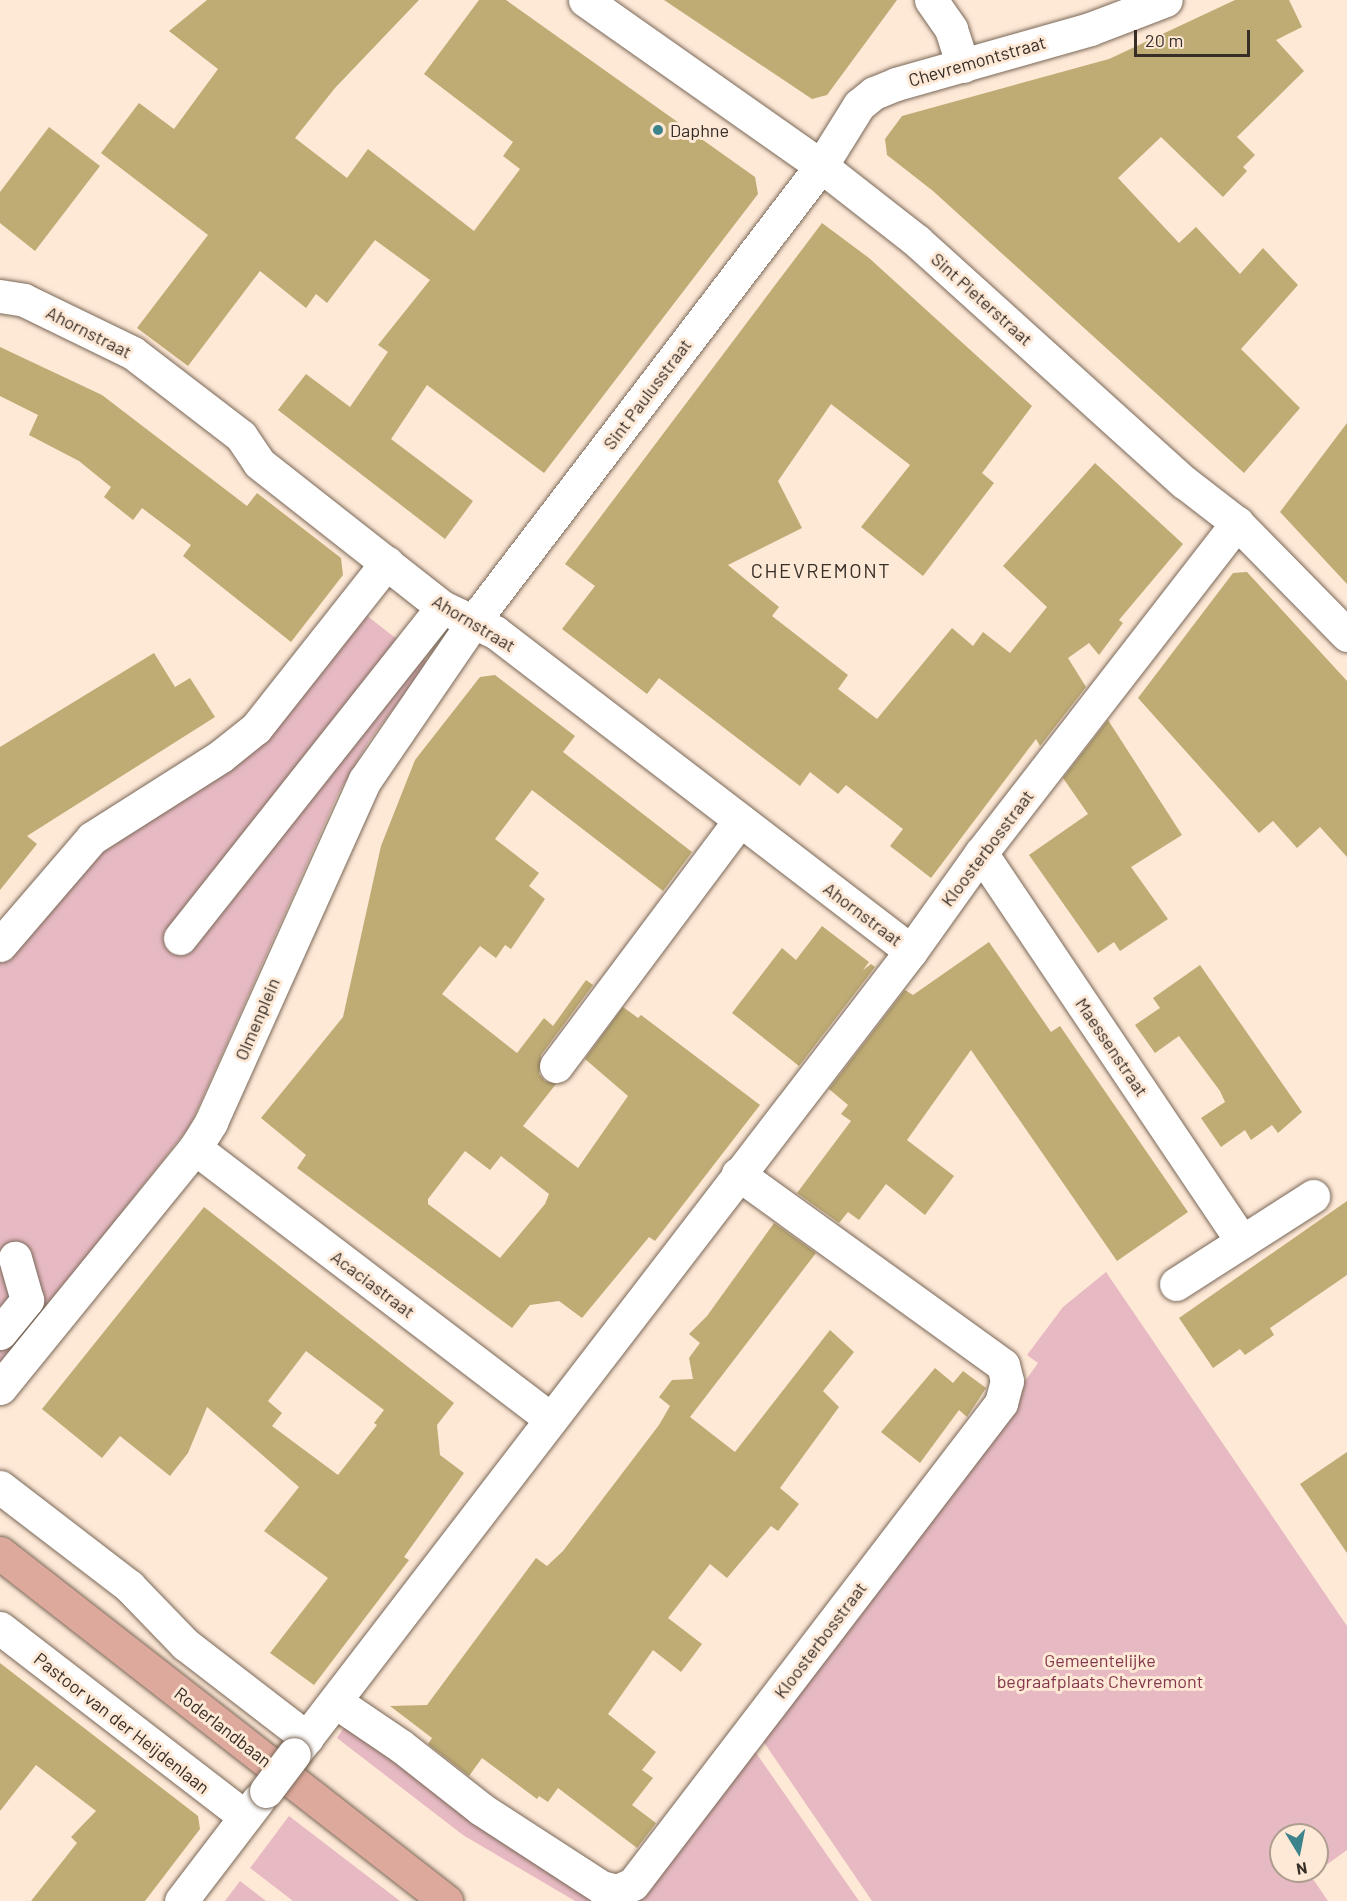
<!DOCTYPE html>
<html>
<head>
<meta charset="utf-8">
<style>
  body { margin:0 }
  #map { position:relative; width:1347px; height:1901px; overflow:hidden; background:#fee8d6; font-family:Barlow,sans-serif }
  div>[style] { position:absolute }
  .green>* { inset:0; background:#e7bac3 }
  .building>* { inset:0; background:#beac74 }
  .roads { filter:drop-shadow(0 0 2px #7a6858) drop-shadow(0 0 2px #7a6858) }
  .minor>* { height:33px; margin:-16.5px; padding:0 16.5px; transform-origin:16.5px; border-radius:16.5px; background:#fff }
  .major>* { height:33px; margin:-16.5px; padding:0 16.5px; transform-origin:16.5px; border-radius:16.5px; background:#dda99c }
  .bridges { filter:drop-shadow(0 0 2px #7a6858) drop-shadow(0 0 2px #7a6858) }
  .minor-bridge>* { height:33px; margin:-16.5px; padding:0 16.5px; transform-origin:16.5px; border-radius:16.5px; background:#fff }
  .dots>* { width:16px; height:16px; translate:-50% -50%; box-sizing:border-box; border:3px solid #fee8d6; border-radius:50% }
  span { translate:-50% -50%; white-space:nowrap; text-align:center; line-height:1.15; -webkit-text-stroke:6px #fee8d6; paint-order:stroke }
  .street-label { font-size:18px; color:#362e27 }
  .poi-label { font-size:18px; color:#362e27 }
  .left { translate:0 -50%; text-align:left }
  .park-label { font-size:18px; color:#83374c }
  .neighbourhood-label { font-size:20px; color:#362e27; letter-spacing:1.5px }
  .north { position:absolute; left:1269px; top:1823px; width:60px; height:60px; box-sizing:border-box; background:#fee8d6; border:2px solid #ae9e90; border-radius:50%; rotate:170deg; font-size:16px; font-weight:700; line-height:24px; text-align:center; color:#362e27 }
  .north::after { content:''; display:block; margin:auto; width:21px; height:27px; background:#3c838c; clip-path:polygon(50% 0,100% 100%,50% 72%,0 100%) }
  .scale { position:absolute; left:1134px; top:30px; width:116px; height:27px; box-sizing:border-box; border:3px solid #362e27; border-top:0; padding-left:8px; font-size:18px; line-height:21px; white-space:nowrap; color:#362e27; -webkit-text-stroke:4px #fee8d6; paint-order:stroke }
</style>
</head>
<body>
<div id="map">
  <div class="green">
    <div style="clip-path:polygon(362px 612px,428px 663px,369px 741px,338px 794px,190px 1126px,0 1366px,0 958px,112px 834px)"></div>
    <div style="clip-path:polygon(evenodd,1106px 1272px,1347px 1626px,1347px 1850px,1311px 1876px,1328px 1901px,872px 1901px,761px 1738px,776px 1726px,1038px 1363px,1027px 1355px,1063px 1307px,1106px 1272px,1281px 1835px,1317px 1835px,1317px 1871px,1281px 1871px,1281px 1835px)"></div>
    <div style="clip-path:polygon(347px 1723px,613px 1901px,575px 1901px,463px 1835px,337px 1738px)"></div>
    <div style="clip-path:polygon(752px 1747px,859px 1901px,628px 1901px)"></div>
    <div style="clip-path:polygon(289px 1816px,400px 1901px,293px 1901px,250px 1868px)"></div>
    <div style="clip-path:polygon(240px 1881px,266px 1901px,225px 1901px)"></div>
  </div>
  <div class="building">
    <div style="clip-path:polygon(207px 0,419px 0,335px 88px,295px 138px,347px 178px,368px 149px,474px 231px,520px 169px,503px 156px,513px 142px,424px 74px,479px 0,506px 0,755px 177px,758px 194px,544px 473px,427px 385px,391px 439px,473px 501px,445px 539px,278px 410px,306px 374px,350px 407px,388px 352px,378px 345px,430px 280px,375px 240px,327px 303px,316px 294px,306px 308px,260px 271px,188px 366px,137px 328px,208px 235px,101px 153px,139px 103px,174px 129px,218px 69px,169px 31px)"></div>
    <div style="clip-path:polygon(664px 0,897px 0,827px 95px,812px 99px)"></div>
    <div style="clip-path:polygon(1235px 0,1289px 0,1302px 27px,1276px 40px,1304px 71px,1237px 137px,1255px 155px,1243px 167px,1247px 171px,1223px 197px,1161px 137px,1118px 178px,1179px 243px,1196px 227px,1240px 274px,1263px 248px,1298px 285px,1241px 349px,1300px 408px,1244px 473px,933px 191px,887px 155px,885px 139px,902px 116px,1109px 59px)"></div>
    <div style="clip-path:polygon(49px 127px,100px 166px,35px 251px,0 223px,0 192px)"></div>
    <div style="clip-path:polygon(822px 223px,869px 258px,1032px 406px,982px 473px,994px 483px,923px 576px,861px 527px,910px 465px,831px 404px,778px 481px,802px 528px,728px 565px,779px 607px,772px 616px,848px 675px,838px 689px,877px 719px,952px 628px,973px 646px,983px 632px,1010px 653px,1047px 607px,1003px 566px,1095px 463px,1183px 544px,1119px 620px,1123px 623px,1099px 655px,1089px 643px,1068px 658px,1086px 687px,1040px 746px,1036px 739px,931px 878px,890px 846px,903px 829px,846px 785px,838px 794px,810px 772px,800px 786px,659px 678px,647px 694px,562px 629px,595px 586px,565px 564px)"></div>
    <div style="clip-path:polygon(0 347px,102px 395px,247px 506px,257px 493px,341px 558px,343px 575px,291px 642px,183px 556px,191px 545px,142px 508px,133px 520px,104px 497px,111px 487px,79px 461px,29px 435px,38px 415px,0 396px)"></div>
    <div style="clip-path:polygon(1347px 423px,1347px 584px,1280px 512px)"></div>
    <div style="clip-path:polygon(1247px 572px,1347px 681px,1347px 857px,1320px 827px,1297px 848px,1273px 821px,1259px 833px,1138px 698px,1233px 573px)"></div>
    <div style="clip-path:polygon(154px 653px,175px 687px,190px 678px,215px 717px,27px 836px,37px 844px,0 890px,0 747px)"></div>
    <div style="clip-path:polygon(evenodd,495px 675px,575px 736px,563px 752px,692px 852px,663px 891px,532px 790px,495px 839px,539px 873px,529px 886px,545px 899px,511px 949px,505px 945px,496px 958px,480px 946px,442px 994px,517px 1053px,544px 1018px,553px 1026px,586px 980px,593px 985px,541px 1055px,539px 1074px,545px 1081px,556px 1084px,523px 1126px,578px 1168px,628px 1096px,585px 1059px,623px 1007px,638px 1018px,641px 1015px,760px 1105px,655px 1241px,649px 1237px,582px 1318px,559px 1301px,530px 1305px,512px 1328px,297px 1168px,306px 1155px,261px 1118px,343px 1017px,381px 846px,415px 760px,480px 677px,495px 675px,465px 1151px,490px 1170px,501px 1156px,549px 1194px,545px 1204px,500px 1258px,428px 1204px,428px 1199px,465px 1151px)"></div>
    <div style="clip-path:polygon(1108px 720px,1182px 835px,1131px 867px,1168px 919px,1120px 951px,1114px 942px,1098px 953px,1029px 855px,1088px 814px,1063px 778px)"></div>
    <div style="clip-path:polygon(822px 926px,869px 962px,863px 970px,871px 964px,875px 967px,799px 1066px,732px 1013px,782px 948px,796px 960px)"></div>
    <div style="clip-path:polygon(989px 942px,1051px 1032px,1060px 1026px,1188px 1212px,1117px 1261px,971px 1050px,907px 1140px,954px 1176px,925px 1215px,886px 1184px,859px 1220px,848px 1212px,839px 1223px,797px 1193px,851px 1121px,841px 1114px,848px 1105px,829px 1089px,905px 990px,913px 995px)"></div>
    <div style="clip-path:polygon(1200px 965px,1302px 1112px,1278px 1133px,1272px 1125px,1251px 1140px,1245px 1130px,1221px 1147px,1201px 1118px,1225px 1102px,1220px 1091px,1179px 1036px,1155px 1053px,1135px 1025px,1160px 1008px,1153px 998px)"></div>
    <div style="clip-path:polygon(1347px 1201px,1347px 1275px,1270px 1328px,1274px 1335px,1245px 1355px,1240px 1349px,1213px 1368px,1179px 1318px)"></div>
    <div style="clip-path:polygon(evenodd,204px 1207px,454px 1403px,437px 1425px,440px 1455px,464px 1473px,404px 1557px,409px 1560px,314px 1685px,270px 1653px,328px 1578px,264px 1531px,299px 1487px,207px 1407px,188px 1453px,170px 1476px,120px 1436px,102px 1458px,42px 1409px,204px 1207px,306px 1351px,384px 1410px,374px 1423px,377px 1425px,338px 1475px,272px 1426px,282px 1413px,268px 1401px,306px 1351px)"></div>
    <div style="clip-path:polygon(774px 1223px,816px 1253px,690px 1417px,735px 1452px,830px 1330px,854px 1352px,823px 1391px,839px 1407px,780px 1488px,799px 1504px,778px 1531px,771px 1526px,727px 1578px,710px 1564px,668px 1618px,702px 1644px,681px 1672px,653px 1650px,608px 1714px,656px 1752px,642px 1770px,653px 1778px,632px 1805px,656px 1823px,637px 1848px,558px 1788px,548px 1802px,539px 1796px,537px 1799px,482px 1758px,469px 1776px,428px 1744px,432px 1738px,390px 1706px,427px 1705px,536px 1558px,547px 1566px,563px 1551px,659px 1425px,670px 1406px,659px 1397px,672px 1380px,693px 1379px,689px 1358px,700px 1343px,689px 1334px,707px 1316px)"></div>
    <div style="clip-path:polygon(935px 1368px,953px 1383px,963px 1371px,986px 1388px,967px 1417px,959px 1410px,920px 1463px,881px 1432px)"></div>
    <div style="clip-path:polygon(1347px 1452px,1347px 1553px,1300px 1484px)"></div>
    <div style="clip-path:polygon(0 1663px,198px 1816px,200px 1829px,145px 1901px,31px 1901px,77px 1843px,71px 1837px,96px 1811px,36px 1765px,0 1811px)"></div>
  </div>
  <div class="roads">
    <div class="minor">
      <div style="left:585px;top:0;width:289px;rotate:35.1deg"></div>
      <div style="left:821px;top:166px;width:122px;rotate:38deg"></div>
      <div style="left:917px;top:241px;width:360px;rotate:42.1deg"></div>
      <div style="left:1184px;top:482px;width:67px;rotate:37.7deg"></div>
      <div style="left:1237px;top:523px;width:157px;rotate:45.5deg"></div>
      <div style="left:931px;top:0;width:35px;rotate:55deg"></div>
      <div style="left:951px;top:29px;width:39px;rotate:72deg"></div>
      <div style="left:0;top:296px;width:24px;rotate:9deg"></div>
      <div style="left:24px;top:300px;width:121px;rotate:25.9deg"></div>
      <div style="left:133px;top:353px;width:136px;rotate:37.5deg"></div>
      <div style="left:241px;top:436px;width:32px;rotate:56deg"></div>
      <div style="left:259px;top:463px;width:233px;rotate:38.2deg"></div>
      <div style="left:442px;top:607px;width:59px;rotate:25.3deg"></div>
      <div style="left:495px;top:632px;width:524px;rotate:37.48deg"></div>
      <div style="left:981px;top:853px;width:468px;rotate:56.1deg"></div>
      <div style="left:180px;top:938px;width:422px;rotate:-51.6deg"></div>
      <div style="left:0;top:945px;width:141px;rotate:-49.3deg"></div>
      <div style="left:92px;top:838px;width:153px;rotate:-32.4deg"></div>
      <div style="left:221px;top:756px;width:45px;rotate:-38.7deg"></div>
      <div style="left:256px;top:728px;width:211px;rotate:-51.7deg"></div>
      <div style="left:556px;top:1066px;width:307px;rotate:-53.2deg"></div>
      <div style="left:195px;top:1148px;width:447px;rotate:37.3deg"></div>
      <div style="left:1176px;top:1284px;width:163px;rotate:-32.7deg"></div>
      <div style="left:0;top:1333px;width:43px;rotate:-50.7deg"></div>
      <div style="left:27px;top:1300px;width:44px;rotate:-105.9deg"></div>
      <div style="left:0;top:1388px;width:309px;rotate:-50.9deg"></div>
      <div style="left:195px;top:1148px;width:31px;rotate:-58deg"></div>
      <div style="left:211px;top:1122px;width:375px;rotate:-65.8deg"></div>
      <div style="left:365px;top:780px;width:191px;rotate:-55.6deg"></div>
      <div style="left:473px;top:622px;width:574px;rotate:-52.65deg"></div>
      <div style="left:821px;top:166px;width:72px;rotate:-58.1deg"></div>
      <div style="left:859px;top:105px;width:19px;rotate:-39deg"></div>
      <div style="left:874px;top:93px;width:24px;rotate:-22deg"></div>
      <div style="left:896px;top:84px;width:202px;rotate:-15.8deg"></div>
      <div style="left:1090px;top:29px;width:81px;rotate:-20.9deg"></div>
      <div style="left:0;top:1487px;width:163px;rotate:37.5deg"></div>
      <div style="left:129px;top:1586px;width:81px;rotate:46deg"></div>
      <div style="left:185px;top:1644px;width:154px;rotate:37.6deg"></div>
      <div style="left:0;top:1628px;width:309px;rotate:37.6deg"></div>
      <div style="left:336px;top:1702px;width:78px;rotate:34.1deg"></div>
      <div style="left:401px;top:1746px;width:102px;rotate:38.2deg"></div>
      <div style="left:481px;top:1809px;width:143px;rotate:33deg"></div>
      <div style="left:601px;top:1887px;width:16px;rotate:14deg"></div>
      <div style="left:617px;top:1891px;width:17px;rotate:-24deg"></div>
      <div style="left:633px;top:1884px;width:606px;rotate:-52.58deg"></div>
      <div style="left:1001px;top:1403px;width:23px;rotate:-75deg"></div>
      <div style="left:1007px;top:1381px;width:16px;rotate:-104deg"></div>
      <div style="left:1003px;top:1365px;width:327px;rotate:-144.2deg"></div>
      <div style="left:294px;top:1754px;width:1013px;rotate:-52.46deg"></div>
      <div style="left:911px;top:951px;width:120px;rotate:-54.5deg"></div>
      <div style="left:981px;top:853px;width:418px;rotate:-52.2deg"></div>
      <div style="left:181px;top:1901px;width:128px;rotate:-52.6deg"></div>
    </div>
    <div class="major">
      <div style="left:0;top:1553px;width:566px;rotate:37.96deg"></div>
    </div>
  </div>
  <div class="bridges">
    <div class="minor-bridge">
      <div style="left:266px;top:1791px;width:46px;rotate:-52.9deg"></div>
    </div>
  </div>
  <div class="dots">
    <div style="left:658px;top:130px;background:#3c838c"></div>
  </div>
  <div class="street-label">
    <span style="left:977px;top:61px;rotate:-16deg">Chevremontstraat</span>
    <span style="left:982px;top:299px;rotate:42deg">Sint Pieterstraat</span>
    <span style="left:89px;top:332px;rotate:27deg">Ahornstraat</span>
    <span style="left:647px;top:394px;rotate:-53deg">Sint Paulusstraat</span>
    <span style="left:474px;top:623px;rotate:31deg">Ahornstraat</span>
    <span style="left:987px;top:848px;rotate:-53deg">Kloosterbosstraat</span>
    <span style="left:863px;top:914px;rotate:37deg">Ahornstraat</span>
    <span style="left:257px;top:1019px;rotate:-67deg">Olmenplein</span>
    <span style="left:1112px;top:1047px;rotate:56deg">Maessenstraat</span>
    <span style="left:373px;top:1284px;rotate:37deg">Acaciastraat</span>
    <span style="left:820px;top:1640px;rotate:-53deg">Kloosterbosstraat</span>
    <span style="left:122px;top:1723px;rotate:38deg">Pastoor van der Heijdenlaan</span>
    <span style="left:223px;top:1727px;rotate:38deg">Roderlandbaan</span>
  </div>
  <div class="poi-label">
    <span class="left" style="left:670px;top:130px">Daphne</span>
  </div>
  <div class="park-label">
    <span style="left:1100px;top:1671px">Gemeentelijke<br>begraafplaats Chevremont</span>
  </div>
  <div class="neighbourhood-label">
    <span style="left:821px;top:570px">CHEVREMONT</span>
  </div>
  <div class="north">N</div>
  <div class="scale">20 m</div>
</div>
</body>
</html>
